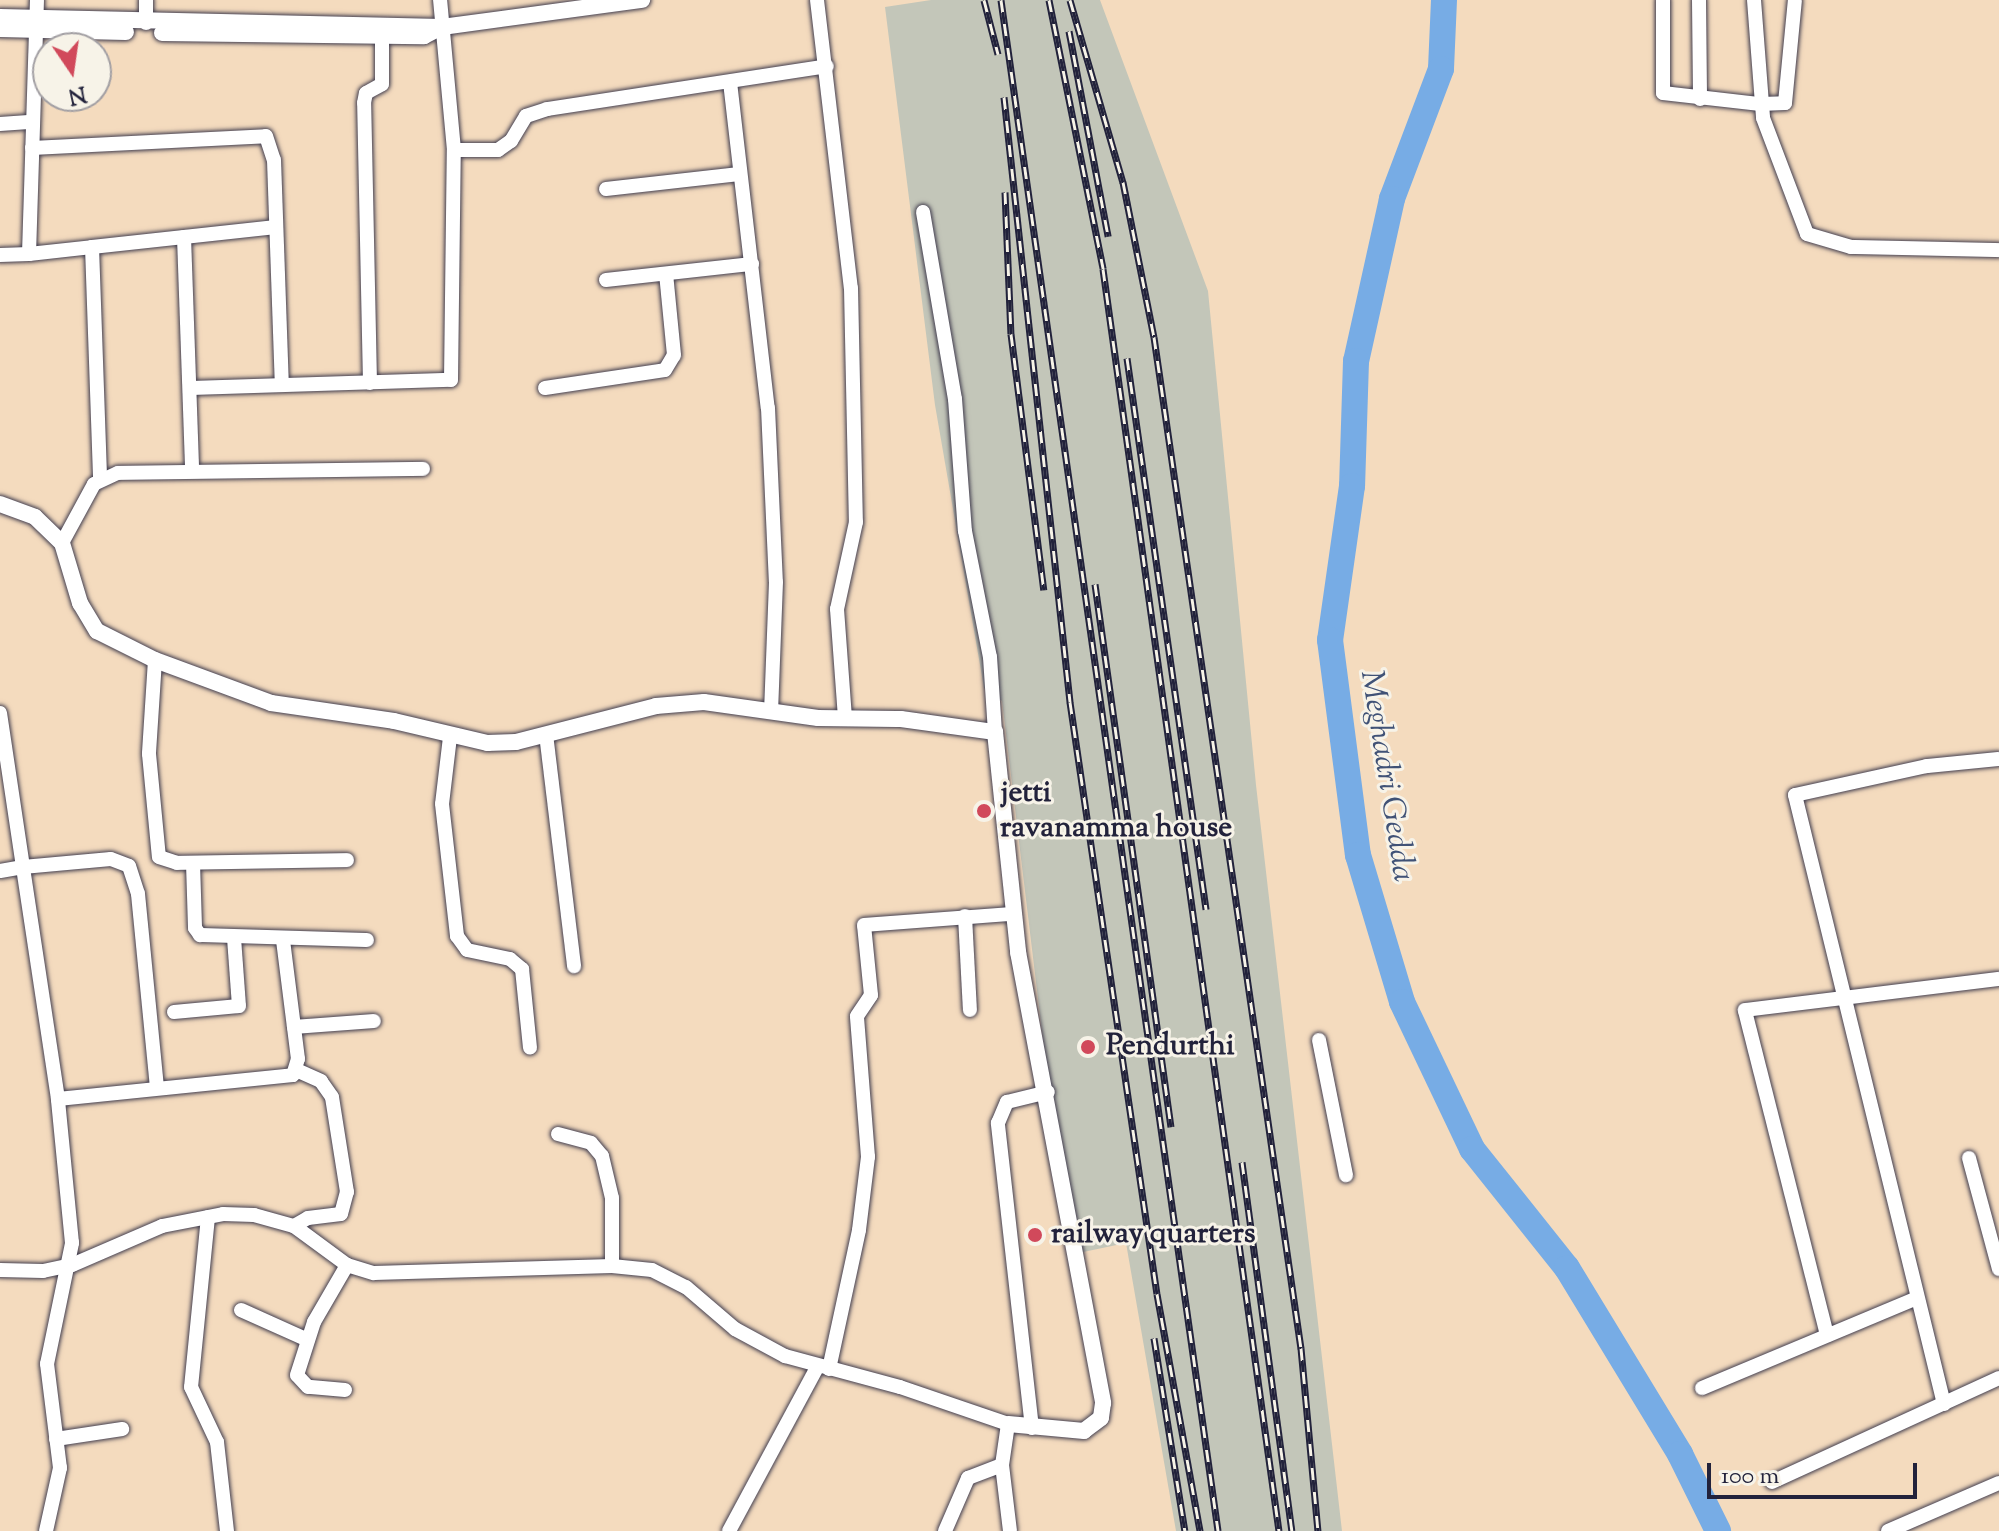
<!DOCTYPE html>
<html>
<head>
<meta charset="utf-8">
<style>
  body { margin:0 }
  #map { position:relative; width:1999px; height:1531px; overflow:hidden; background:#f4dbbe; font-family:"Sorts Mill Goudy",serif }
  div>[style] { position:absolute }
  .industrial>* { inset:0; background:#c3c6b9 }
  .river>* { height:26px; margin:-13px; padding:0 13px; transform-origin:13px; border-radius:13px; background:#77ace5 }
  .roads { filter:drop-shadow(0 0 2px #423e4f) drop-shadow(0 0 2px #423e4f) }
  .minor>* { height:14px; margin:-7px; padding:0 7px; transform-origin:7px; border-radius:7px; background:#fff }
  .tertiary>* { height:16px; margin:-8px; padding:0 8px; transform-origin:8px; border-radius:8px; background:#fff }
  .rail>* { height:7px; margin-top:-3.5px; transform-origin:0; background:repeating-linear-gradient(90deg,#f7f3e8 0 12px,#22223b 0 24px); box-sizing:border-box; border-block:2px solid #22223b }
  .dots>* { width:22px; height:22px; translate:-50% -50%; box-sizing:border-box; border:4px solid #f7f3e8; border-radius:50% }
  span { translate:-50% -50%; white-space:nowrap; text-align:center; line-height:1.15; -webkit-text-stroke:6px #f7f3e8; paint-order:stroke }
  .poi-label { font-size:30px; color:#22223b; font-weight:700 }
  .left { translate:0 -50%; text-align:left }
  .water-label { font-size:32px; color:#405276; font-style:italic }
  .north { position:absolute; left:32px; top:32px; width:80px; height:80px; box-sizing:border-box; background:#f7f3e8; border:2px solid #a29fa3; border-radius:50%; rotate:167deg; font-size:22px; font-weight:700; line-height:32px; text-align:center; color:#22223b }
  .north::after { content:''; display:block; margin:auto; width:28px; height:36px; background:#d1495b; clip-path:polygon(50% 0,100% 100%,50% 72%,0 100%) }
  .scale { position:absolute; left:1707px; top:1463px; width:210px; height:36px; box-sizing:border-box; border:4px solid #22223b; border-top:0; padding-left:10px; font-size:24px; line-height:28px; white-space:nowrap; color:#22223b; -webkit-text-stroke:6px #f7f3e8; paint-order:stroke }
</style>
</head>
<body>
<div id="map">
  <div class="industrial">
    <div style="clip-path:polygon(931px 0,1100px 0,1208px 291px,1256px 785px,1342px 1531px,1176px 1531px,1126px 1243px,1069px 1255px,1002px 701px,984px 688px,935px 405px,885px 7px)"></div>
  </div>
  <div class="river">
    <div style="left:1444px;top:0;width:69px;rotate:92.5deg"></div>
    <div style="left:1441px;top:69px;width:139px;rotate:110.7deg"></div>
    <div style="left:1392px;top:199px;width:166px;rotate:102.5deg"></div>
    <div style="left:1356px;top:361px;width:125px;rotate:91.8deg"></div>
    <div style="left:1352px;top:486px;width:156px;rotate:98.1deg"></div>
    <div style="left:1330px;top:640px;width:217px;rotate:82.6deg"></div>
    <div style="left:1358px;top:855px;width:153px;rotate:73.3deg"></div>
    <div style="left:1402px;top:1002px;width:163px;rotate:64.5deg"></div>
    <div style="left:1472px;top:1149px;width:152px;rotate:51.4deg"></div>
    <div style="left:1567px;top:1268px;width:218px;rotate:58.7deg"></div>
    <div style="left:1680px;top:1454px;width:86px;rotate:63.7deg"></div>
  </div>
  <div class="roads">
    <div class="minor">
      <div style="left:817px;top:0;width:290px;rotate:83.3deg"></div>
      <div style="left:851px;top:288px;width:234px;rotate:88.8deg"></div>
      <div style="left:856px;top:522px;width:89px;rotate:102.3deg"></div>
      <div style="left:837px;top:609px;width:109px;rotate:85.8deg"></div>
      <div style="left:1663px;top:0;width:93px;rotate:90deg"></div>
      <div style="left:1663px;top:93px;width:98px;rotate:6.5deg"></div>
      <div style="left:1760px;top:104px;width:25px;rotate:-2deg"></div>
      <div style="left:1785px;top:103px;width:103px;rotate:-84.5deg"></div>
      <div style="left:1699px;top:0;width:99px;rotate:89.4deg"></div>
      <div style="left:1754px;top:0;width:118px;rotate:85.6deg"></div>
      <div style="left:1763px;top:118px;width:124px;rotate:69.2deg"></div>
      <div style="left:1807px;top:234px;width:46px;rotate:16.5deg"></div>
      <div style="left:1851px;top:247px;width:148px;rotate:1.2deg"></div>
      <div style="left:146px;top:23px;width:23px;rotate:-90deg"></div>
      <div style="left:730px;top:82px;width:328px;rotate:83.4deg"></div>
      <div style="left:768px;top:408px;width:174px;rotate:87.4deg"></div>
      <div style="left:776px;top:582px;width:130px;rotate:92.2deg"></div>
      <div style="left:0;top:124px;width:32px;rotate:-4deg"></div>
      <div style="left:32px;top:148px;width:234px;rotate:-2.9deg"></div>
      <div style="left:266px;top:136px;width:25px;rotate:72deg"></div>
      <div style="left:274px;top:160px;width:224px;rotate:88deg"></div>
      <div style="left:454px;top:150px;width:44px"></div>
      <div style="left:498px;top:150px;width:16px;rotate:-35deg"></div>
      <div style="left:511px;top:141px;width:29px;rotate:-59deg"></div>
      <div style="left:526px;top:116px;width:22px;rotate:-18deg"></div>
      <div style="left:547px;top:109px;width:283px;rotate:-8.7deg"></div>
      <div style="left:606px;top:189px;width:134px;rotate:-6.4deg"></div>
      <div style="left:923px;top:212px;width:190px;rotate:80.3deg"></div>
      <div style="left:955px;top:399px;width:132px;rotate:85.7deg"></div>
      <div style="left:965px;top:531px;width:128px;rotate:78.8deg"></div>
      <div style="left:990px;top:657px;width:75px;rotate:86.2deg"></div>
      <div style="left:184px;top:237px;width:232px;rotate:88deg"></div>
      <div style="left:92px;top:247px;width:185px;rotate:-6.2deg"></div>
      <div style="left:29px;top:254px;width:63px;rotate:-6.3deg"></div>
      <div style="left:92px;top:247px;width:231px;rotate:88deg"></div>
      <div style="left:0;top:255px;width:29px;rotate:-2deg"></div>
      <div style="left:29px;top:254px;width:254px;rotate:-88.2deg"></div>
      <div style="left:606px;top:280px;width:147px;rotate:-6.3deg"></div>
      <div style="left:370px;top:383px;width:280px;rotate:-91.2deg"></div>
      <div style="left:364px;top:103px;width:10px;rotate:-79deg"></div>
      <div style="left:366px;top:93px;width:18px;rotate:-29deg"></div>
      <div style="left:382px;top:84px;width:48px;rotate:-90deg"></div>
      <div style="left:191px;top:388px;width:260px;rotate:-1.8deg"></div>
      <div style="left:451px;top:380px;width:230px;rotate:-89.3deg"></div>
      <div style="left:454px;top:150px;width:151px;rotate:-95.3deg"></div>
      <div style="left:545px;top:388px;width:121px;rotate:-8.5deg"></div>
      <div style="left:665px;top:370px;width:17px;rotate:-59deg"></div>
      <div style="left:674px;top:355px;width:81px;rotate:-95.6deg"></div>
      <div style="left:62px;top:543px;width:67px;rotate:-61.5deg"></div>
      <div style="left:94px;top:484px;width:26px;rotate:-25deg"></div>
      <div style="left:118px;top:473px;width:305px;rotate:-0.8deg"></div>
      <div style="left:155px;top:660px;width:94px;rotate:93.7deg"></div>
      <div style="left:149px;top:754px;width:103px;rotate:84.5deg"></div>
      <div style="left:159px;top:857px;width:19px;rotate:18deg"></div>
      <div style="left:177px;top:863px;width:170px;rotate:-1deg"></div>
      <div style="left:0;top:713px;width:156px;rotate:81.5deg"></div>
      <div style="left:23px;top:867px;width:23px;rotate:170deg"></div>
      <div style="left:546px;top:734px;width:234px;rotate:83.1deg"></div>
      <div style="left:450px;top:737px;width:67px;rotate:96.8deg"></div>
      <div style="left:442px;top:804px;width:133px;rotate:83.5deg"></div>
      <div style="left:457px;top:936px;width:17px;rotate:54deg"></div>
      <div style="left:467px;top:950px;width:44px;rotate:11.8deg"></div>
      <div style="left:510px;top:959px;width:16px;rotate:40deg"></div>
      <div style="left:522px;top:969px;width:79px;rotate:84.2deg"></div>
      <div style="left:193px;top:863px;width:65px;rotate:88.2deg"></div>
      <div style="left:195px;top:928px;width:9px;rotate:54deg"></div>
      <div style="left:200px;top:935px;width:167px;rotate:1.7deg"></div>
      <div style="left:965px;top:916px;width:94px;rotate:87deg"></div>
      <div style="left:174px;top:1012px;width:65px;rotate:-5.3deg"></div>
      <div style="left:239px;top:1006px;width:68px;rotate:-94.2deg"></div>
      <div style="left:294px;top:1027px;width:80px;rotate:-4.3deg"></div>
      <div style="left:1319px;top:1040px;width:138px;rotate:78.7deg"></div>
      <div style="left:58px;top:1099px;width:236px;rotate:-5.8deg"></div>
      <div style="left:293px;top:1075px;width:17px;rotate:-73deg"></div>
      <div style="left:298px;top:1059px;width:120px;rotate:-97.2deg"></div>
      <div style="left:558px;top:1134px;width:34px;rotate:15deg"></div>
      <div style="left:591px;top:1143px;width:17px;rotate:50deg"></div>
      <div style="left:602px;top:1156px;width:43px;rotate:76.6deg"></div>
      <div style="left:612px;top:1198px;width:68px;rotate:90deg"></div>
      <div style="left:1969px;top:1158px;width:115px;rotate:74.9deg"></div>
      <div style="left:208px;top:1217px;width:171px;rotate:95.7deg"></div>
      <div style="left:191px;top:1387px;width:61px;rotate:64.7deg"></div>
      <div style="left:217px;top:1442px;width:90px;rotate:83.6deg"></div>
      <div style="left:294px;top:1226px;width:16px;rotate:-30deg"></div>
      <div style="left:308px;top:1218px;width:33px;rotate:-7deg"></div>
      <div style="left:341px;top:1214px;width:23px;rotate:-75deg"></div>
      <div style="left:347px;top:1192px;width:96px;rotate:-99deg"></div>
      <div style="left:332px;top:1097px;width:19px;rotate:-125deg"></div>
      <div style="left:321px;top:1081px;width:27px;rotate:-156deg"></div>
      <div style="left:0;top:1270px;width:43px;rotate:1.3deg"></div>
      <div style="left:43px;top:1271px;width:30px;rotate:-12deg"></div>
      <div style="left:72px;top:1265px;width:98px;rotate:-23.4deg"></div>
      <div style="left:162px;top:1226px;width:62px;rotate:-11.1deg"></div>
      <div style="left:223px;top:1214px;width:31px;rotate:2deg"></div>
      <div style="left:254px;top:1215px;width:41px;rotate:15.4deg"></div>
      <div style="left:294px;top:1226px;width:66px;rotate:36.3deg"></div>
      <div style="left:347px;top:1265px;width:28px;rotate:17deg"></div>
      <div style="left:374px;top:1273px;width:238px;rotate:-1.7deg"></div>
      <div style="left:612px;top:1266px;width:40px;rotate:5.7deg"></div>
      <div style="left:652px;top:1270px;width:38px;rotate:27deg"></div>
      <div style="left:686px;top:1287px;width:65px;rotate:40.6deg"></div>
      <div style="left:735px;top:1329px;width:57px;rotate:28.4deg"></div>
      <div style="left:785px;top:1356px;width:119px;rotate:15.1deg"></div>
      <div style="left:900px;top:1387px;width:114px;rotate:18.9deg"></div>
      <div style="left:1008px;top:1424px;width:41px;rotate:98.3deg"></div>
      <div style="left:1002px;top:1465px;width:66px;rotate:83.1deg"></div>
      <div style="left:241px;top:1310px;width:73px;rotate:24.1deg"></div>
      <div style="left:1827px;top:1335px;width:335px;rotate:-104.2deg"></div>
      <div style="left:1745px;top:1010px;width:256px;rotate:-7deg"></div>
      <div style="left:829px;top:1369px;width:142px;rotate:-77.8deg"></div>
      <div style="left:859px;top:1230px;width:74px;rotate:-83deg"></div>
      <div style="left:868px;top:1157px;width:141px;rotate:-94.5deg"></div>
      <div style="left:857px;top:1016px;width:25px;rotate:-56deg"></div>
      <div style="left:871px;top:995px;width:70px;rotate:-95.7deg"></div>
      <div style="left:864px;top:925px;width:148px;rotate:-4.3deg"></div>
      <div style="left:1702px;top:1388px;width:231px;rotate:-22.7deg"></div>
      <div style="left:345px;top:1390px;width:37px;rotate:-175deg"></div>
      <div style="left:308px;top:1387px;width:16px;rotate:-133deg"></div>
      <div style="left:297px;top:1375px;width:56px;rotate:-72.2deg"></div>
      <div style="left:314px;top:1322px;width:66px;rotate:-59.9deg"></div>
      <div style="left:1944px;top:1404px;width:627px;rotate:-103.75deg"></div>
      <div style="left:1795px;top:795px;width:135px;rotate:-12.4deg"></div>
      <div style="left:1927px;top:766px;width:72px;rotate:-5.6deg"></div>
      <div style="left:1032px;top:1428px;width:307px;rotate:-96.4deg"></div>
      <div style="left:998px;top:1123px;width:23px;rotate:-67deg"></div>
      <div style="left:1007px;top:1102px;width:42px;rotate:-13.7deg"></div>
      <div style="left:56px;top:1439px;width:67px;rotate:-8.6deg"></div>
      <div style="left:1772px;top:1482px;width:250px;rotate:-24.6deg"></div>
      <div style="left:46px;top:1531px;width:65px;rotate:-77.5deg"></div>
      <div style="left:60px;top:1468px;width:105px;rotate:-97.1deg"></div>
      <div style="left:47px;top:1364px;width:124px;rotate:-78.3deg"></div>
      <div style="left:72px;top:1243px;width:145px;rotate:-95.6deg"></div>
      <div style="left:58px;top:1099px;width:235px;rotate:-98.6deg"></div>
      <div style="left:23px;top:867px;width:88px;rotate:-5.2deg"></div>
      <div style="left:111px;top:859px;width:19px;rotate:21deg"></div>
      <div style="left:129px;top:866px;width:29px;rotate:72deg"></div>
      <div style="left:138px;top:894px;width:195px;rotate:84.4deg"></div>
      <div style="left:729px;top:1531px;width:187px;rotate:-61.7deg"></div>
      <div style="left:945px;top:1531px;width:58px;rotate:-66.5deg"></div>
      <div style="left:968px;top:1478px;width:36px;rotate:-21deg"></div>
      <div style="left:1888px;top:1531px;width:121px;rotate:-23.4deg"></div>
    </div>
    <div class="tertiary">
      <div style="left:0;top:17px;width:442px;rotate:1.3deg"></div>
      <div style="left:442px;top:27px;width:202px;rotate:-7.7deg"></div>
      <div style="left:0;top:29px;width:126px;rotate:1.4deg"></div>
      <div style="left:162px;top:33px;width:262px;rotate:0.7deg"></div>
      <div style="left:424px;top:36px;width:20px;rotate:-27deg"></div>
      <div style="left:0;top:504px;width:37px;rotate:20deg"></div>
      <div style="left:35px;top:517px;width:37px;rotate:44deg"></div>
      <div style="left:62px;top:543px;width:63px;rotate:73.3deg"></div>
      <div style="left:80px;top:603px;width:33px;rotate:59deg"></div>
      <div style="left:97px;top:631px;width:65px;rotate:26.6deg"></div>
      <div style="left:155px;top:660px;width:124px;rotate:20.3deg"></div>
      <div style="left:271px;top:703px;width:124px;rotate:8.3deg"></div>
      <div style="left:394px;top:721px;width:96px;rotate:13.3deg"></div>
      <div style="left:487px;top:743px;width:29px;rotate:-2deg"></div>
      <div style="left:516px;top:742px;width:145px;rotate:-14.4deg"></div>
      <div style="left:656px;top:706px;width:48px;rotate:-4.8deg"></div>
      <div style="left:704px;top:702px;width:115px;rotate:8deg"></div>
      <div style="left:818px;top:718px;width:83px;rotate:0.7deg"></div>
      <div style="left:901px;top:719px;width:95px;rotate:7.9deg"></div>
      <div style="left:995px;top:732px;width:221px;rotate:84deg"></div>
      <div style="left:1018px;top:952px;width:459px;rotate:79.3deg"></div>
      <div style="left:1103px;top:1403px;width:15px;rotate:98deg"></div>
      <div style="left:1101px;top:1418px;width:21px;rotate:143deg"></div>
      <div style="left:1084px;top:1431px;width:76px;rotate:-174.7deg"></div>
    </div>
  </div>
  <div class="rail">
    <div style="left:984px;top:0;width:56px;rotate:75.5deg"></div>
    <div style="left:1001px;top:0;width:1546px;rotate:81.93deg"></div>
    <div style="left:1049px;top:0;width:274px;rotate:78.6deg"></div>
    <div style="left:1103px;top:269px;width:1274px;rotate:82.06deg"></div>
    <div style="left:1070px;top:0;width:190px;rotate:73.8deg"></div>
    <div style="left:1123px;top:182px;width:158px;rotate:78.7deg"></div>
    <div style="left:1154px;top:337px;width:1022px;rotate:81.73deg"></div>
    <div style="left:1301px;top:1348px;width:184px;rotate:84.7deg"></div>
    <div style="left:1069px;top:31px;width:209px;rotate:79.2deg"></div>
    <div style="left:1004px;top:97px;width:609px;rotate:83.77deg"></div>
    <div style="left:1070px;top:702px;width:598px;rotate:81.64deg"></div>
    <div style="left:1157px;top:1294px;width:241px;rotate:79.7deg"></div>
    <div style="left:1005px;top:192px;width:142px;rotate:87.6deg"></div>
    <div style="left:1011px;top:334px;width:258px;rotate:82.7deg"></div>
    <div style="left:1127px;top:358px;width:557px;rotate:81.84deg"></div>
    <div style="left:1095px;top:584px;width:548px;rotate:82.03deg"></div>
    <div style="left:1242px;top:1162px;width:372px;rotate:82.3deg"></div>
    <div style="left:1154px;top:1338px;width:195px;rotate:80.9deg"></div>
  </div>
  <div class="dots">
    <div style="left:984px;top:811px;background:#d1495b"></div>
    <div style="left:1088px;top:1047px;background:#d1495b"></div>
    <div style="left:1035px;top:1235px;background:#d1495b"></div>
  </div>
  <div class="poi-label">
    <span class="left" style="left:1000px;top:811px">jetti<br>ravanamma house</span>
    <span class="left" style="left:1106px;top:1047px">Pendurthi</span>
    <span class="left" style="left:1051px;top:1235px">railway quarters</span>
  </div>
  <div class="water-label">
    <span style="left:1386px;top:776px;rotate:81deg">Meghadri Gedda</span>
  </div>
  <div class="north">N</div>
  <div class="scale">100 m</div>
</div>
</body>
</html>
